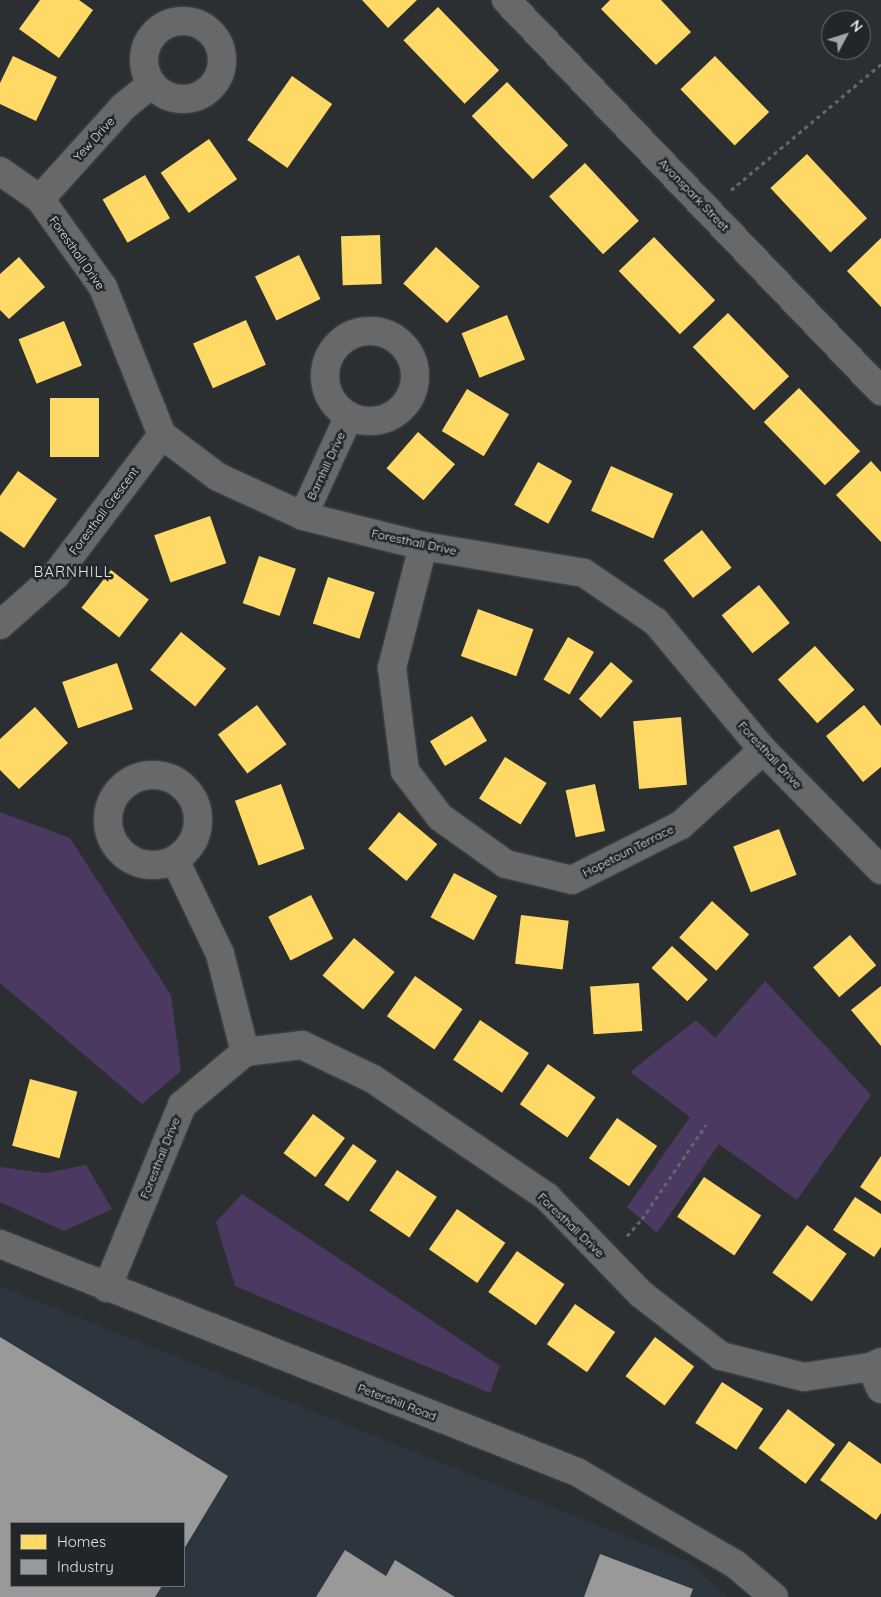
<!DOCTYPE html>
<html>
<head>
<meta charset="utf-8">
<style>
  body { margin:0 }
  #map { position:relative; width:881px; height:1597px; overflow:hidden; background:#2c2f32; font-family:Quicksand,sans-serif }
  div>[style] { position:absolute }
  .built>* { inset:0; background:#2d363f }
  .green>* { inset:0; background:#4b3962 }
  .homes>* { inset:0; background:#ffd966; transform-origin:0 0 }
  .industry>* { inset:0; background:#999 }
  .path>* { height:3px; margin-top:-1.5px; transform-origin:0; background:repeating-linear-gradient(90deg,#646668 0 4px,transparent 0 8px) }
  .roads { filter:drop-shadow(0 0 1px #4a4d4f) drop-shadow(0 0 1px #4a4d4f) }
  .street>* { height:28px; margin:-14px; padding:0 14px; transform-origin:14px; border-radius:14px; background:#66686a }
  .street>.ring { margin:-14px; padding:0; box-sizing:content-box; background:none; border:28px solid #66686a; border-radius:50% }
  .secondary>* { height:28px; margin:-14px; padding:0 14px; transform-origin:14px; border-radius:14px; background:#66686a }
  span { translate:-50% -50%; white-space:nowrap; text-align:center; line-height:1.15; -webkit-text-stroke:5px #20262a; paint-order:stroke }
  .street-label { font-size:12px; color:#e1e4e8 }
  .quarter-label { font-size:15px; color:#e1e4e8; letter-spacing:1px }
  .legend { position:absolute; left:10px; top:1522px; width:175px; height:65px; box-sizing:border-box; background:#20262a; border:1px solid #6d7276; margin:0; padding:6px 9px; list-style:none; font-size:15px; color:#e1e4e8 }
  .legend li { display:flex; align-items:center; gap:10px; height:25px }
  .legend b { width:25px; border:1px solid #6d7276 }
  .north { position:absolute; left:821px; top:10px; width:50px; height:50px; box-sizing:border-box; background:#20262a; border:1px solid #6d7276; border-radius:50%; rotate:50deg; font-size:14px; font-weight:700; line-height:20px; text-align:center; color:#e1e4e8 }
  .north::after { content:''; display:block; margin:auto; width:18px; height:22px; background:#a2a5a8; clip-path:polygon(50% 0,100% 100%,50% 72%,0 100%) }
</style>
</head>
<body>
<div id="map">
  <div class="built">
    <div style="clip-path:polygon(evenodd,0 1286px,689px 1562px,728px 1597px,0 1597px,0 1286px,11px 1523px,184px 1523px,184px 1586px,11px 1586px,11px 1523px)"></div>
  </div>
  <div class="green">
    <div style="clip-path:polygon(0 812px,70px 838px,171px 995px,181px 1071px,142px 1104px,0 983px)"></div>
    <div style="clip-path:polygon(765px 981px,871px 1095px,797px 1200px,719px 1144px,657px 1233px,627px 1207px,690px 1117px,630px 1072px,696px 1020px,715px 1038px)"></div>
    <div style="clip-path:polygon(86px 1165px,112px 1209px,64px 1231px,0 1202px,0 1167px,46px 1173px)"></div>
    <div style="clip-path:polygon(242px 1194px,500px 1366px,490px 1393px,235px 1286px,216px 1222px)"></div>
  </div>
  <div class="homes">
    <div style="clip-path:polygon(40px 0,79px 0,93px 10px,59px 58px,19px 29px)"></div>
    <div style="clip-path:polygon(362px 0,417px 0,388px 28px)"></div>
    <div style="clip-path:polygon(610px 0,661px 0,691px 32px,656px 65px,601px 9px)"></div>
    <div style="left:438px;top:7px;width:88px;height:48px;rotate:46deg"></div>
    <div style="clip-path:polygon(13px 56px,57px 77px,36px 121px,0 104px,0 83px)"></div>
    <div style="left:715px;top:56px;width:78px;height:48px;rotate:46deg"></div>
    <div style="left:292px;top:76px;width:49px;height:78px;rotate:35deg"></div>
    <div style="left:507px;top:82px;width:88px;height:49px;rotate:46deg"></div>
    <div style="left:209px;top:139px;width:49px;height:59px;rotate:55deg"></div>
    <div style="left:807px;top:154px;width:88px;height:50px;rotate:47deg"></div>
    <div style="left:585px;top:163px;width:79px;height:49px;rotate:47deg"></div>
    <div style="left:145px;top:175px;width:50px;height:49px;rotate:60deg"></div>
    <div style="left:380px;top:235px;width:49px;height:39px;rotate:88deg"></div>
    <div style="left:654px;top:237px;width:88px;height:49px;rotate:46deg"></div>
    <div style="clip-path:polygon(881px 238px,881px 307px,847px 271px)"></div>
    <div style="left:436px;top:247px;width:59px;height:49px;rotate:42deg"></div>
    <div style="left:299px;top:255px;width:49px;height:49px;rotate:64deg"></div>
    <div style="clip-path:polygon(19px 257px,45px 287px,9px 319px,0 310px,0 274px)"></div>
    <div style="left:728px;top:313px;width:88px;height:49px;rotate:46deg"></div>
    <div style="left:507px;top:315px;width:48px;height:49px;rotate:68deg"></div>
    <div style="left:246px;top:320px;width:49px;height:58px;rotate:66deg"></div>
    <div style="left:64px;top:321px;width:48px;height:49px;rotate:68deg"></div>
    <div style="left:799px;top:388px;width:88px;height:49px;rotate:46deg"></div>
    <div style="left:467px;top:389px;width:49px;height:49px;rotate:31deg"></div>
    <div style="left:50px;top:398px;width:49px;height:59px"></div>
    <div style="left:418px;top:432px;width:49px;height:48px;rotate:41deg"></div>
    <div style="clip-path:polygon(871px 461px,881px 472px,881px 542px,836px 495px)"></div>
    <div style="left:538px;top:462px;width:39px;height:49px;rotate:29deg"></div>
    <div style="left:611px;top:466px;width:68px;height:49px;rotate:24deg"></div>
    <div style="clip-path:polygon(18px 471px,57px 499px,24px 548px,0 531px,0 496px)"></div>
    <div style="left:210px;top:516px;width:50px;height:59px;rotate:71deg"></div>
    <div style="left:702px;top:530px;width:48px;height:49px;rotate:52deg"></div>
    <div style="left:259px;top:556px;width:39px;height:50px;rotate:19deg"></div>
    <div style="left:111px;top:570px;width:48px;height:48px;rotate:38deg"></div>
    <div style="left:328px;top:577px;width:49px;height:49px;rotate:18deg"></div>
    <div style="left:759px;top:585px;width:49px;height:48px;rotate:51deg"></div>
    <div style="left:478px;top:609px;width:59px;height:50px;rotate:20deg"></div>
    <div style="left:181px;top:632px;width:58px;height:49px;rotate:39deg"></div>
    <div style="left:568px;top:637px;width:30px;height:49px;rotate:30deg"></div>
    <div style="left:815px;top:646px;width:59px;height:50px;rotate:48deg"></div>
    <div style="left:611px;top:662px;width:29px;height:49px;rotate:41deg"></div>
    <div style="left:117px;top:663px;width:49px;height:58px;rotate:71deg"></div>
    <div style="left:257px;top:705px;width:49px;height:49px;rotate:53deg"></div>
    <div style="clip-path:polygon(864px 705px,881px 726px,881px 767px,863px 782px,826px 736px)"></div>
    <div style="clip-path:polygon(35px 707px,68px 743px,19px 789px,0 770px,0 739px)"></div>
    <div style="left:472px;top:716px;width:29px;height:49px;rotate:59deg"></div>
    <div style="left:681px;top:717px;width:68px;height:48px;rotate:85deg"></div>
    <div style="left:505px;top:757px;width:49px;height:49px;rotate:32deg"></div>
    <div style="left:281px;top:784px;width:69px;height:49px;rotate:70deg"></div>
    <div style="left:595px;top:784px;width:48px;height:30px;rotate:78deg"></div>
    <div style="left:399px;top:812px;width:50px;height:48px;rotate:40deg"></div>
    <div style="left:779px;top:829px;width:49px;height:49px;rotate:69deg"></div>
    <div style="left:454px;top:873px;width:49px;height:50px;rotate:28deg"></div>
    <div style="left:311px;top:895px;width:49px;height:48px;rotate:63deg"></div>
    <div style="left:712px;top:901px;width:50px;height:49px;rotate:42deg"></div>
    <div style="left:521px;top:915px;width:48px;height:49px;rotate:7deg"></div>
    <div style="left:850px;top:935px;width:40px;height:49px;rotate:49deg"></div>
    <div style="left:354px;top:938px;width:53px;height:49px;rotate:40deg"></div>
    <div style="left:672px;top:946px;width:49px;height:30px;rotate:43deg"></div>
    <div style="left:415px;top:976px;width:58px;height:49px;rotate:35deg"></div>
    <div style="left:639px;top:983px;width:48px;height:49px;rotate:86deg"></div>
    <div style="clip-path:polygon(881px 986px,881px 1046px,851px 1010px)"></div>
    <div style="left:480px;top:1020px;width:59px;height:48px;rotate:34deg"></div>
    <div style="left:548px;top:1064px;width:58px;height:49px;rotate:35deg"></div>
    <div style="left:30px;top:1079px;width:49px;height:69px;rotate:15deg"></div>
    <div style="left:313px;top:1114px;width:40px;height:49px;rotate:37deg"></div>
    <div style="left:617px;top:1118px;width:49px;height:49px;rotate:35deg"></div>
    <div style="left:353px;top:1144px;width:29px;height:50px;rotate:35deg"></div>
    <div style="clip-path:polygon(881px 1156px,881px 1201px,860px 1187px)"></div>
    <div style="left:397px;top:1170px;width:48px;height:49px;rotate:34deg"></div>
    <div style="left:704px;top:1177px;width:69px;height:48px;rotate:34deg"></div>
    <div style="clip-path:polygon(855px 1197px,881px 1214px,881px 1247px,874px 1257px,833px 1230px)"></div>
    <div style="left:457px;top:1209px;width:59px;height:49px;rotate:35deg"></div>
    <div style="left:807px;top:1225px;width:49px;height:59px;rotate:36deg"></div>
    <div style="left:517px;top:1251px;width:58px;height:50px;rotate:35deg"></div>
    <div style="left:575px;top:1304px;width:49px;height:49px;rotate:35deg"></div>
    <div style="left:655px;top:1337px;width:49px;height:49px;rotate:37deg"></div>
    <div style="left:722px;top:1382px;width:49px;height:49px;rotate:33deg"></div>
    <div style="left:788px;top:1409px;width:59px;height:49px;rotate:37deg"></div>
    <div style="clip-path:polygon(849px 1441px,881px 1464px,881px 1513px,876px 1520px,820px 1480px)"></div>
  </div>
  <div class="industry">
    <div style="clip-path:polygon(0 1337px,228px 1476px,184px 1549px,184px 1523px,11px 1523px,11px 1586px,162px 1586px,155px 1597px,0 1597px)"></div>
    <div style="clip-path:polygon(345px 1550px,386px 1576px,395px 1560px,455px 1597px,316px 1597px)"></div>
    <div style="clip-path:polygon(600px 1554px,693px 1589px,690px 1597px,584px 1597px)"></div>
  </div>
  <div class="path">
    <div style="left:731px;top:190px;width:196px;rotate:-40deg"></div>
    <div style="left:627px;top:1236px;width:23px;rotate:-49deg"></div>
    <div style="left:642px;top:1219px;width:114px;rotate:-55.8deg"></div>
  </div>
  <div class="roads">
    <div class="street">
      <div style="left:506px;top:0;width:542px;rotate:46.2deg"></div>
      <div class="ring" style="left:144px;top:21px;width:50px;height:50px"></div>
      <div style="left:0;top:171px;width:49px;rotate:35deg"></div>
      <div style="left:40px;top:199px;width:108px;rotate:54.4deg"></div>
      <div style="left:103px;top:287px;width:159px;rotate:68.3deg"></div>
      <div style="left:162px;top:435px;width:70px;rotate:36.9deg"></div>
      <div style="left:218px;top:477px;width:94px;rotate:24.6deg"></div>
      <div style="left:303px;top:516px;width:124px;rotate:14deg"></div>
      <div style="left:423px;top:546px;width:163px;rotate:9.5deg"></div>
      <div style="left:584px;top:573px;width:87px;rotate:34.2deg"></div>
      <div style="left:656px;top:622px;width:167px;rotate:50.1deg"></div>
      <div style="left:763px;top:750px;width:168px;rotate:45.5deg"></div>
      <div style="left:40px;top:199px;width:124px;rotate:-47.9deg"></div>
      <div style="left:123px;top:107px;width:36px;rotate:-39deg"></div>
      <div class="ring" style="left:325px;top:331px;width:62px;height:62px"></div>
      <div style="left:303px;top:516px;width:110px;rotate:-65.3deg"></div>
      <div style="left:423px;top:546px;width:126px;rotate:104.3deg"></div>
      <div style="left:392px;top:668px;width:104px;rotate:82.8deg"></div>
      <div style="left:405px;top:771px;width:58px;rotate:52.7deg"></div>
      <div style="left:440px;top:817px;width:81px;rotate:35.5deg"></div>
      <div style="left:506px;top:864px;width:68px;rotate:13.6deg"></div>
      <div style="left:572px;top:880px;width:122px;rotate:-26.8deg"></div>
      <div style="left:681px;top:825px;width:111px;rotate:-42.4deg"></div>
      <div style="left:0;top:625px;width:74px;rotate:-41.7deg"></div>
      <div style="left:55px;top:576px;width:177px;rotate:-52.8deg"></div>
      <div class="ring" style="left:108px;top:775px;width:62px;height:62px"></div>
      <div style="left:175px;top:860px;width:104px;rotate:64.4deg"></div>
      <div style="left:220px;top:954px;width:101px;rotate:75.7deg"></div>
      <div style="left:107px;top:1288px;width:198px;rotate:-67.7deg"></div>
      <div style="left:182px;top:1105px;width:82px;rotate:-40.1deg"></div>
      <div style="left:245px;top:1052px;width:57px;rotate:-7deg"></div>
      <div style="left:302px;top:1045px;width:79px;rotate:25.6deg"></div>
      <div style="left:373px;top:1079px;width:210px;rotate:34.1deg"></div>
      <div style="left:547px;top:1197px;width:135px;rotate:45.9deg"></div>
      <div style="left:641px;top:1294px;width:101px;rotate:37.8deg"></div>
      <div style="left:721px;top:1356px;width:86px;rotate:14.2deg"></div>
      <div style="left:804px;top:1377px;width:68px;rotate:-8.5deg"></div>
      <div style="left:871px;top:1367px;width:11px;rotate:-27deg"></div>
      <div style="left:871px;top:1367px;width:24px;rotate:66deg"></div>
    </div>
    <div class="secondary">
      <div style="left:0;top:1244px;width:620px;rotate:21.56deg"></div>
      <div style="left:577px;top:1472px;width:183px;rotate:30.2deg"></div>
      <div style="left:735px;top:1564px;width:51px;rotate:40.2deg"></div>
    </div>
  </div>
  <div class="street-label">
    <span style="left:94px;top:139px;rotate:-48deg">Yew Drive</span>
    <span style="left:694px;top:195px;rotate:46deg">Avonspark Street</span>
    <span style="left:77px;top:253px;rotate:55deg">Foresthall Drive</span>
    <span style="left:326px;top:466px;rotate:-65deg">Barnhill Drive</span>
    <span style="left:104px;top:511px;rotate:-53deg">Foresthall Crescent</span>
    <span style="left:414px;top:542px;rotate:12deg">Foresthall Drive</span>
    <span style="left:770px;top:755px;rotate:47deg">Foresthall Drive</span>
    <span style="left:628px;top:851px;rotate:-27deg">Hopetoun Terrace</span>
    <span style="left:160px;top:1158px;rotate:-68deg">Foresthall Drive</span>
    <span style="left:571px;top:1225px;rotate:44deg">Foresthall Drive</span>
    <span style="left:397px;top:1402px;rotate:21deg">Petershill Road</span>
  </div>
  <div class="quarter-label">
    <span style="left:73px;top:572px">BARNHILL</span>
  </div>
  <ul class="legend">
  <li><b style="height:14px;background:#ffd966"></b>Homes</li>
  <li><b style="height:14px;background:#999"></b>Industry</li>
  </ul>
  <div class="north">N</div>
</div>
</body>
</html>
